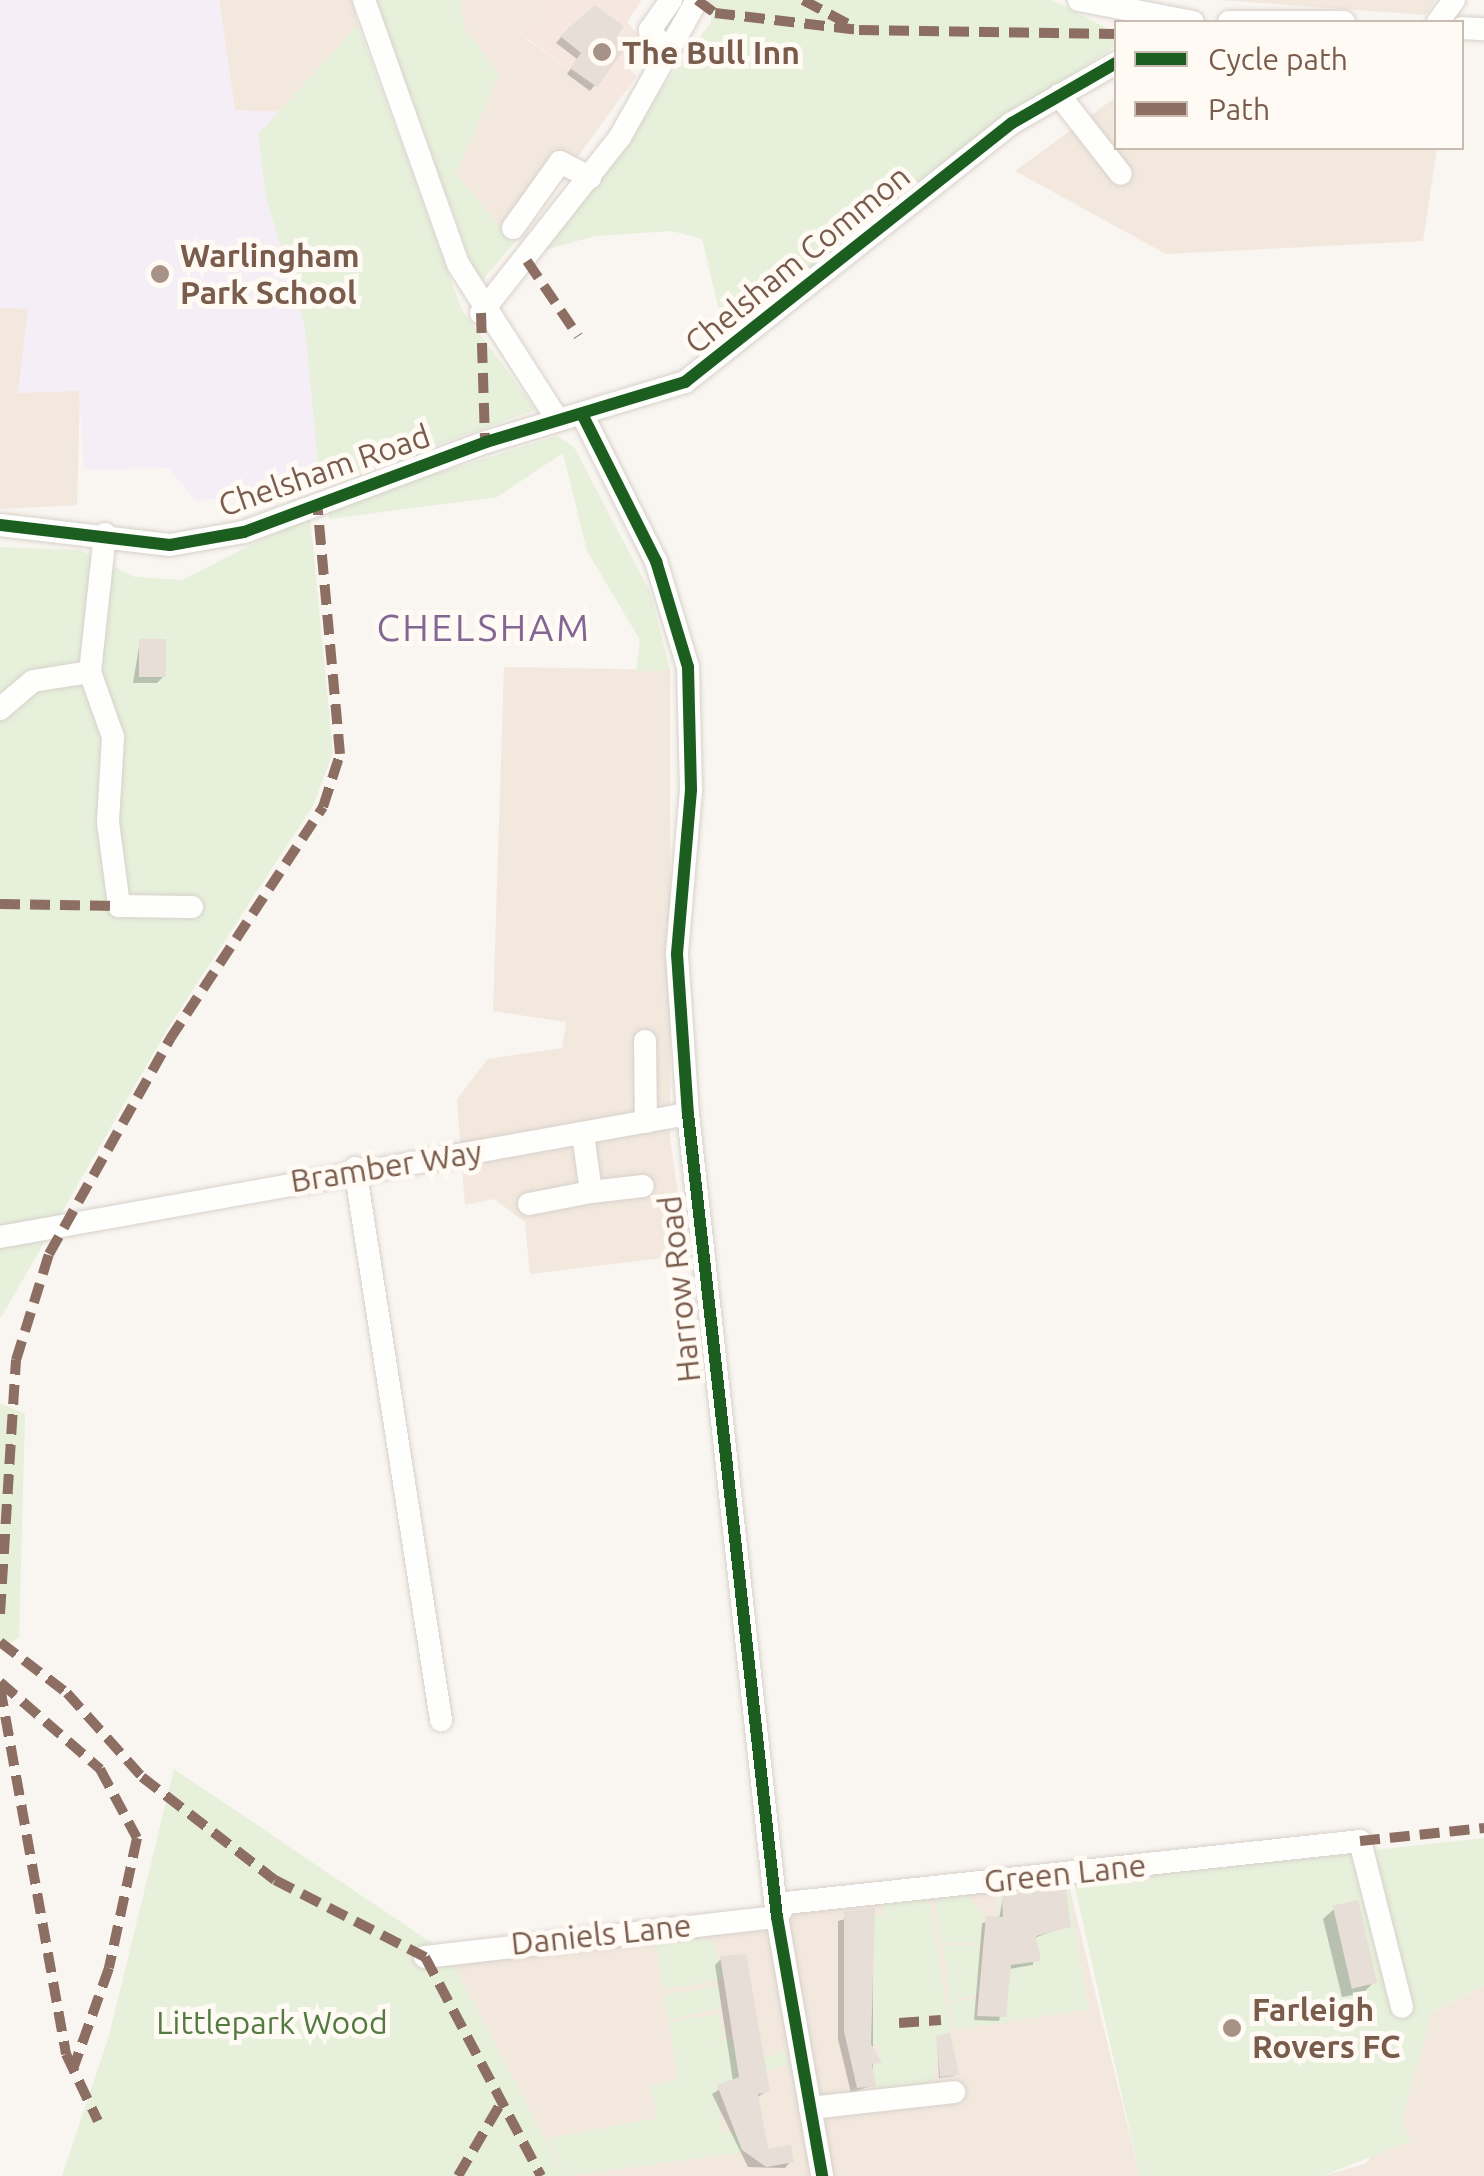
<!DOCTYPE html>
<html>
<head>
<meta charset="utf-8">
<style>
  body { margin:0 }
  #map { position:relative; width:1484px; height:2176px; overflow:hidden; background:#f9f5f0; font-family:Ubuntu,sans-serif }
  div>[style] { position:absolute }
  .residential>* { inset:0; background:#f2e8de }
  .commercial>* { inset:0; background:#f6e8e1 }
  .education>* { inset:0; background:#f6eef6 }
  .green>* { inset:0; background:#e7f0db }
  .shadow>* { inset:0; background:#0003 }
  .building>* { inset:0; background:#e6ded7; transform-origin:0 0 }
  .roads { filter:drop-shadow(0 0 2px #d7d1cb) drop-shadow(0 0 2px #d7d1cb) }
  .minor>* { height:22px; margin:-11px; padding:0 11px; transform-origin:11px; border-radius:11px; background:#fefefd }
  .quiet>* { height:10px; margin-top:-5px; transform-origin:0; background:repeating-linear-gradient(90deg,#8d6e63 0 20px,transparent 0 30px) }
  .cycleway>* { height:12px; margin:-6px; padding:0 6px; transform-origin:6px; border-radius:6px; background:#1b5e20 }
  .dots>* { width:28px; height:28px; translate:-50% -50%; box-sizing:border-box; border:5px solid #fffaf3; border-radius:50% }
  span { translate:-50% -50%; white-space:nowrap; text-align:center; line-height:1.15; -webkit-text-stroke:10px #fffaf3; paint-order:stroke }
  .poi-label { font-size:32px; color:#7a5c4d; font-weight:700 }
  .left { translate:0 -50%; text-align:left }
  .street-label { font-size:32px; color:#7a5c4d }
  .park-label { font-size:32px; color:#537a41 }
  .quarter-label { font-size:38px; color:#846695; letter-spacing:2.5px }
  .legend { position:absolute; left:1114px; top:20px; width:350px; height:130px; box-sizing:border-box; background:#fffaf3; border:2px solid #cabbb1; margin:0; padding:12px 18px; list-style:none; font-size:30px; color:#7a5c4d }
  .legend li { display:flex; align-items:center; gap:20px; height:50px }
  .legend b { width:50px; border:2px solid #cabbb1 }
</style>
</head>
<body>
<div id="map">
  <div class="residential">
    <div style="clip-path:polygon(219px 0,352px 0,361px 36px,291px 112px,235px 111px)"></div>
    <div style="clip-path:polygon(461px 0,551px 0,526px 39px,617px 103px,514px 243px,455px 174px,498px 74px,464px 28px)"></div>
    <div style="clip-path:polygon(1220px 0,1435px 0,1426px 15px)"></div>
    <div style="clip-path:polygon(1116px 97px,1116px 148px,1437px 148px,1423px 241px,1166px 254px,1015px 171px)"></div>
    <div style="clip-path:polygon(0 308px,28px 308px,80px 390px,77px 505px,0 509px)"></div>
    <div style="clip-path:polygon(504px 667px,670px 670px,670px 1139px,687px 1255px,530px 1274px,525px 1222px,494px 1199px,465px 1205px,457px 1099px,488px 1059px,562px 1048px,566px 1022px,493px 1011px)"></div>
    <div style="clip-path:polygon(1067px 1878px,1140px 2176px,564px 2176px,448px 1954px)"></div>
    <div style="clip-path:polygon(1484px 1986px,1484px 2176px,1322px 2176px,1365px 2164px,1401px 2121px,1432px 2012px)"></div>
  </div>
  <div class="commercial">
    <div style="clip-path:polygon(551px 0,642px 0,627px 22px,644px 42px,627px 67px,637px 76px,617px 103px,526px 38px)"></div>
  </div>
  <div class="education">
    <div style="clip-path:polygon(0 0,219px 0,235px 110px,337px 114px,320px 486px,196px 501px,168px 468px,84px 470px,79px 391px,18px 393px,28px 309px,0 308px)"></div>
  </div>
  <div class="green">
    <div style="clip-path:polygon(376px 0,461px 0,464px 28px,499px 74px,456px 174px,514px 243px,479px 284px)"></div>
    <div style="clip-path:polygon(711px 0,1052px 0,1116px 33px,1116px 45px,976px 142px,736px 334px,723px 326px,702px 239px,672px 231px,595px 236px,541px 251px,711px 22px)"></div>
    <div style="clip-path:polygon(358px 25px,462px 310px,536px 410px,320px 486px,305px 327px,266px 198px,258px 134px)"></div>
    <div style="clip-path:polygon(557px 436px,574px 447px,651px 594px,670px 670px,636px 672px,640px 640px,587px 551px,563px 453px,497px 497px,329px 519px,329px 507px)"></div>
    <div style="clip-path:polygon(310px 515px,333px 753px,314px 804px,170px 1025px,0 1319px,0 547px,80px 550px,135px 577px,182px 580px)"></div>
    <div style="clip-path:polygon(0 1403px,25px 1414px,19px 1637px,0 1649px)"></div>
    <div style="clip-path:polygon(174px 1769px,448px 1954px,564px 2176px,62px 2176px,109px 2036px)"></div>
    <div style="clip-path:polygon(1484px 1838px,1484px 1986px,1432px 2012px,1401px 2121px,1411px 2141px,1322px 2176px,1140px 2176px,1074px 1883px)"></div>
    <div style="clip-path:polygon(1067px 1881px,1088px 2009px,954px 2030px,950px 2003px,978px 1998px,975px 2016px,988px 2018px,1007px 2009px,996px 1890px)"></div>
    <div style="clip-path:polygon(964px 1892px,984px 1916px,982px 1943px,941px 1943px,934px 1895px)"></div>
    <div style="clip-path:polygon(928px 1895px,955px 2055px,938px 2057px,932px 2087px,860px 2096px,876px 2086px,872px 2061px,881px 2059px,878px 2044px,869px 2045px,873px 2008px,862px 2007px,864px 1982px,874px 1981px,875px 1960px,865px 1960px,875px 1956px,872px 1916px,883px 1916px,883px 1903px)"></div>
    <div style="clip-path:polygon(711px 1938px,726px 1978px,663px 1990px,656px 1944px)"></div>
    <div style="clip-path:polygon(981px 1945px,980px 1972px,971px 1973px,980px 1974px,978px 1995px,949px 2001px,947px 1975px,958px 1973px,947px 1973px,943px 1946px)"></div>
    <div style="clip-path:polygon(720px 1986px,719px 2008px,668px 2020px,664px 1995px)"></div>
    <div style="clip-path:polygon(719px 2014px,724px 2037px,708px 2043px,737px 2037px,738px 2068px,786px 2050px,788px 2065px,717px 2085px,721px 2133px,738px 2131px,752px 2151px,566px 2176px,548px 2138px,657px 2118px,651px 2086px,678px 2080px,669px 2022px)"></div>
  </div>
  <div class="shadow">
    <div style="clip-path:polygon(570px 27px,595px 85px,590px 91px,567px 74px,577px 59px,556px 43px)"></div>
    <div style="clip-path:polygon(140px 641px,164px 676px,157px 683px,133px 683px)"></div>
    <div style="clip-path:polygon(1003px 1897px,1068px 1926px,1034px 1938px,1033px 1965px,1009px 1969px,999px 2021px,974px 2020px,982px 1923px,999px 1919px)"></div>
    <div style="clip-path:polygon(1334px 1909px,1374px 1982px,1363px 1993px,1342px 1997px,1323px 1919px)"></div>
    <div style="clip-path:polygon(873px 1911px,873px 2085px,851px 2093px,838px 2039px,838px 1921px)"></div>
    <div style="clip-path:polygon(721px 1959px,767px 2091px,756px 2098px,766px 2151px,791px 2161px,785px 2168px,748px 2167px,712px 2094px,733px 2081px,715px 1965px)"></div>
    <div style="clip-path:polygon(937px 2039px,956px 2074px,954px 2076px,939px 2078px)"></div>
  </div>
  <div class="building">
    <div style="clip-path:polygon(595px 5px,624px 26px,616px 38px,627px 46px,597px 87px,570px 68px,581px 53px,560px 36px)"></div>
    <div style="left:139px;top:639px;width:27px;height:38px"></div>
    <div style="clip-path:polygon(1066px 1888px,1071px 1927px,1036px 1936px,1041px 1961px,1011px 1965px,1006px 2017px,977px 2016px,986px 1916px,1003px 1917px,1002px 1895px)"></div>
    <div style="left:1358px;top:1900px;width:85px;height:26px;rotate:77deg"></div>
    <div style="clip-path:polygon(875px 1908px,871px 2044px,882px 2063px,872px 2064px,876px 2086px,857px 2088px,844px 2031px,844px 1912px)"></div>
    <div style="clip-path:polygon(746px 1954px,770px 2092px,758px 2094px,768px 2149px,791px 2145px,794px 2162px,766px 2167px,742px 2150px,717px 2085px,739px 2077px,720px 1956px)"></div>
    <div style="clip-path:polygon(950px 2033px,959px 2075px,940px 2077px,936px 2036px)"></div>
  </div>
  <div class="roads">
    <div class="minor">
      <div style="left:364px;top:0;width:280px;rotate:70.4deg"></div>
      <div style="left:458px;top:264px;width:184px;rotate:57.4deg"></div>
      <div style="left:1079px;top:0;width:116px;rotate:10.9deg"></div>
      <div style="left:1229px;top:22px;width:115px"></div>
      <div style="left:1438px;top:22px;width:27px;rotate:-54deg"></div>
      <div style="left:1462px;top:28px;width:22px;rotate:3deg"></div>
      <div style="left:664px;top:48px;width:23px;rotate:-128deg"></div>
      <div style="left:650px;top:30px;width:37px;rotate:-55deg"></div>
      <div style="left:1059px;top:95px;width:100px;rotate:51.9deg"></div>
      <div style="left:513px;top:228px;width:81px;rotate:-54.5deg"></div>
      <div style="left:560px;top:162px;width:34px;rotate:27deg"></div>
      <div style="left:481px;top:313px;width:224px;rotate:-51.7deg"></div>
      <div style="left:620px;top:137px;width:157px;rotate:-60.7deg"></div>
      <div style="left:582px;top:414px;width:165px;rotate:63.3deg"></div>
      <div style="left:656px;top:561px;width:111px;rotate:73.2deg"></div>
      <div style="left:688px;top:667px;width:123px;rotate:88.6deg"></div>
      <div style="left:691px;top:790px;width:165px;rotate:94.9deg"></div>
      <div style="left:677px;top:954px;width:160px;rotate:86.1deg"></div>
      <div style="left:688px;top:1114px;width:808px;rotate:83.68deg"></div>
      <div style="left:777px;top:1917px;width:263px;rotate:80.1deg"></div>
      <div style="left:0;top:525px;width:171px;rotate:6.7deg"></div>
      <div style="left:170px;top:545px;width:75px;rotate:-10deg"></div>
      <div style="left:244px;top:532px;width:258px;rotate:-20.4deg"></div>
      <div style="left:486px;top:442px;width:208px;rotate:-16.8deg"></div>
      <div style="left:685px;top:382px;width:417px;rotate:-38.4deg"></div>
      <div style="left:1012px;top:123px;width:120px;rotate:-30deg"></div>
      <div style="left:105px;top:534px;width:139px;rotate:96.2deg"></div>
      <div style="left:90px;top:672px;width:69px;rotate:70.5deg"></div>
      <div style="left:113px;top:737px;width:85px;rotate:93.4deg"></div>
      <div style="left:108px;top:822px;width:85px;rotate:82.5deg"></div>
      <div style="left:119px;top:906px;width:73px;rotate:0.8deg"></div>
      <div style="left:0;top:709px;width:43px;rotate:-40.3deg"></div>
      <div style="left:33px;top:681px;width:58px;rotate:-9deg"></div>
      <div style="left:645px;top:1041px;width:81px;rotate:89.3deg"></div>
      <div style="left:355px;top:1168px;width:559px;rotate:81.14deg"></div>
      <div style="left:591px;top:1192px;width:52px;rotate:-6.6deg"></div>
      <div style="left:529px;top:1204px;width:63px;rotate:-11deg"></div>
      <div style="left:591px;top:1192px;width:59px;rotate:-97.9deg"></div>
      <div style="left:0;top:1237px;width:699px;rotate:-10.14deg"></div>
      <div style="left:777px;top:1917px;width:17px;rotate:-57deg"></div>
      <div style="left:786px;top:1903px;width:577px;rotate:-6.16deg"></div>
      <div style="left:1360px;top:1841px;width:171px;rotate:75.8deg"></div>
      <div style="left:425px;top:1957px;width:354px;rotate:-6.5deg"></div>
      <div style="left:810px;top:2108px;width:145px;rotate:-6.3deg"></div>
    </div>
  </div>
  <div class="quiet">
    <div style="left:697px;top:0;width:22px;rotate:36deg"></div>
    <div style="left:715px;top:13px;width:145px;rotate:6.7deg"></div>
    <div style="left:859px;top:30px;width:257px;rotate:0.9deg"></div>
    <div style="left:803px;top:0;width:53px;rotate:28deg"></div>
    <div style="left:527px;top:261px;width:91px;rotate:55.8deg"></div>
    <div style="left:481px;top:313px;width:125px;rotate:88.2deg"></div>
    <div style="left:0;top:904px;width:119px;rotate:1deg"></div>
    <div style="left:0;top:1614px;width:255px;rotate:-86.4deg"></div>
    <div style="left:16px;top:1360px;width:111px;rotate:-72.7deg"></div>
    <div style="left:49px;top:1254px;width:247px;rotate:-60.6deg"></div>
    <div style="left:170px;top:1039px;width:278px;rotate:-56.6deg"></div>
    <div style="left:323px;top:807px;width:56px;rotate:-72.2deg"></div>
    <div style="left:340px;top:754px;width:254px;rotate:-95.2deg"></div>
    <div style="left:0;top:1642px;width:84px;rotate:37.3deg"></div>
    <div style="left:67px;top:1693px;width:113px;rotate:48.2deg"></div>
    <div style="left:142px;top:1777px;width:168px;rotate:37.8deg"></div>
    <div style="left:275px;top:1880px;width:169px;rotate:27.2deg"></div>
    <div style="left:425px;top:1957px;width:248px;rotate:62.1deg"></div>
    <div style="left:0;top:1682px;width:133px;rotate:41deg"></div>
    <div style="left:100px;top:1769px;width:78px;rotate:61.8deg"></div>
    <div style="left:137px;top:1838px;width:133px;rotate:102.2deg"></div>
    <div style="left:109px;top:1968px;width:107px;rotate:109.6deg"></div>
    <div style="left:0;top:1687px;width:373px;rotate:79.8deg"></div>
    <div style="left:66px;top:2054px;width:74px;rotate:64.5deg"></div>
    <div style="left:1360px;top:1841px;width:125px;rotate:-6deg"></div>
    <div style="left:899px;top:2023px;width:42px;rotate:-4.1deg"></div>
    <div style="left:458px;top:2176px;width:87px;rotate:-59.6deg"></div>
  </div>
  <div class="cycleway">
    <div style="left:582px;top:414px;width:165px;rotate:63.3deg"></div>
    <div style="left:656px;top:561px;width:111px;rotate:73.2deg"></div>
    <div style="left:688px;top:667px;width:123px;rotate:88.6deg"></div>
    <div style="left:691px;top:790px;width:165px;rotate:94.9deg"></div>
    <div style="left:677px;top:954px;width:160px;rotate:86.1deg"></div>
    <div style="left:688px;top:1114px;width:808px;rotate:83.68deg"></div>
    <div style="left:777px;top:1917px;width:263px;rotate:80.1deg"></div>
    <div style="left:0;top:525px;width:171px;rotate:6.7deg"></div>
    <div style="left:170px;top:545px;width:75px;rotate:-10deg"></div>
    <div style="left:244px;top:532px;width:258px;rotate:-20.4deg"></div>
    <div style="left:486px;top:442px;width:208px;rotate:-16.8deg"></div>
    <div style="left:685px;top:382px;width:417px;rotate:-38.4deg"></div>
    <div style="left:1012px;top:123px;width:120px;rotate:-30deg"></div>
  </div>
  <div class="dots">
    <div style="left:602px;top:52px;background:#a69286"></div>
    <div style="left:160px;top:274px;background:#a69286"></div>
    <div style="left:1232px;top:2028px;background:#a69286"></div>
  </div>
  <div class="poi-label">
    <span class="left" style="left:622px;top:52px">The Bull Inn</span>
    <span class="left" style="left:180px;top:274px">Warlingham<br>Park School</span>
    <span class="left" style="left:1252px;top:2028px">Farleigh<br>Rovers FC</span>
  </div>
  <div class="street-label">
    <span style="left:797px;top:259px;rotate:-39deg">Chelsham Common</span>
    <span style="left:324px;top:470px;rotate:-19deg">Chelsham Road</span>
    <span style="left:386px;top:1166px;rotate:-9deg">Bramber Way</span>
    <span style="left:679px;top:1289px;rotate:-96deg">Harrow Road</span>
    <span style="left:1065px;top:1873px;rotate:-6deg">Green Lane</span>
    <span style="left:601px;top:1934px;rotate:-6deg">Daniels Lane</span>
  </div>
  <div class="park-label">
    <span style="left:272px;top:2022px">Littlepark Wood</span>
  </div>
  <div class="quarter-label">
    <span style="left:484px;top:628px">CHELSHAM</span>
  </div>
  <ul class="legend">
  <li><b style="height:12px;background:#1b5e20"></b>Cycle path</li>
  <li><b style="height:12px;background:#8d6e63"></b>Path</li>
  </ul>
</div>
</body>
</html>
